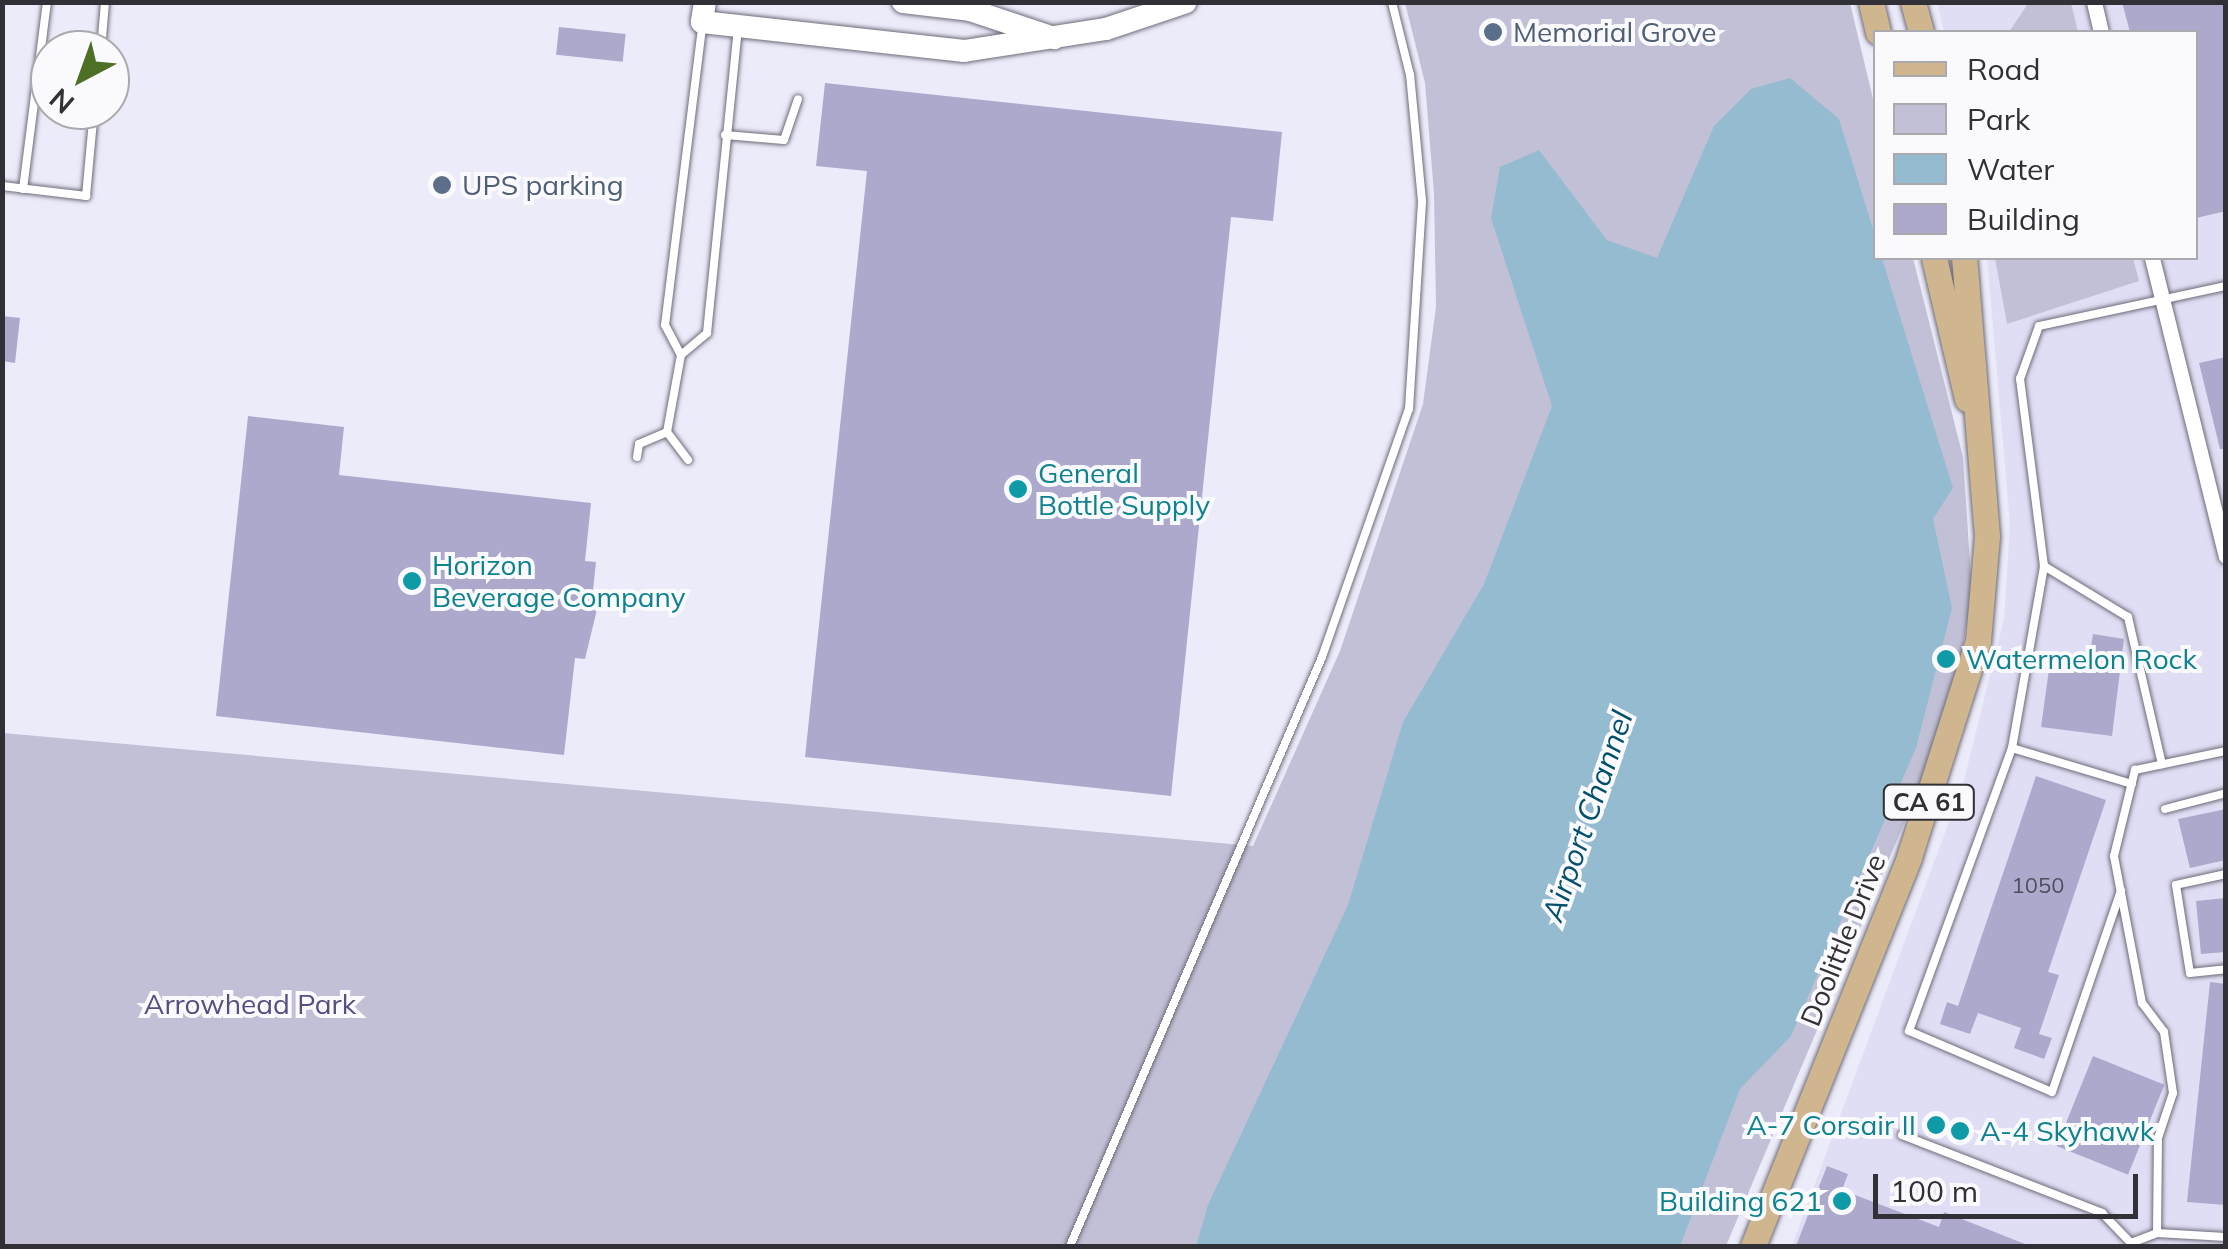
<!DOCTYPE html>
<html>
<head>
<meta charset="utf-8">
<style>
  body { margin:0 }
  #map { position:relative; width:2228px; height:1249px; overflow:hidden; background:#ecebfa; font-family:Mulish,sans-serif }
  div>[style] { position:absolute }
  .built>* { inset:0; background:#e0def4 }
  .green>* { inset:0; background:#c2c0d7 }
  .water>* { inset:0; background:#95bbd0 }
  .building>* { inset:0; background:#ada9cd; transform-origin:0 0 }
  .roads { filter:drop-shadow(0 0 2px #6d6c79) drop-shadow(0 0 2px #6d6c79) }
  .service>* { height:8px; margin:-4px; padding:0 4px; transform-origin:4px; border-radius:4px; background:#fff }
  .minor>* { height:15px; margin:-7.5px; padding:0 7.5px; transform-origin:7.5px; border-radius:7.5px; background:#fff }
  .secondary>* { height:22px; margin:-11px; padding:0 11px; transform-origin:11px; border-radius:11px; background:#fff }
  .primary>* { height:25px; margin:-12.5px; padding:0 12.5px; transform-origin:12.5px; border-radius:12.5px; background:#d0b68f }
  .dots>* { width:28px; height:28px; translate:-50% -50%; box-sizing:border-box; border:5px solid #fafafd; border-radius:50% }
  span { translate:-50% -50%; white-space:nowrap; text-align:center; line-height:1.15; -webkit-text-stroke:8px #fafafd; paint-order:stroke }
  .number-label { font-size:22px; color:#504e5c }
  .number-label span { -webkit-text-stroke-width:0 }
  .shield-label span { padding:2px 8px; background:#fafafd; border:2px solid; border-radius:8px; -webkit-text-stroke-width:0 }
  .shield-label { font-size:25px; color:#313036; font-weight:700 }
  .service-label { font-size:28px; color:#4e5e75 }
  .left { translate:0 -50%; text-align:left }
  .culture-label { font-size:28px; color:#0d838f }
  .right { translate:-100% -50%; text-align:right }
  .street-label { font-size:28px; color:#313036 }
  .park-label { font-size:28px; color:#564e80 }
  .water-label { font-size:30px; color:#034f6c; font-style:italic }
  .frame { position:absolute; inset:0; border:5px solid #313036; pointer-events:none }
  .legend { position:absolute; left:1873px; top:30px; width:325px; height:230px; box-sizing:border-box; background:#fafafd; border:2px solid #aaa9ad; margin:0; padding:12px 18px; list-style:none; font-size:30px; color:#313036 }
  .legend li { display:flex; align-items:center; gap:20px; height:50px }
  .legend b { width:50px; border:2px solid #aaa9ad }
  .north { position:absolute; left:30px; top:30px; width:100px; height:100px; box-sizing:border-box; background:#fafafd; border:2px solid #aaa9ad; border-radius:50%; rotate:221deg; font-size:28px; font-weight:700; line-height:40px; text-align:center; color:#313036 }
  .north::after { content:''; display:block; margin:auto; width:35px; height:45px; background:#4e6f26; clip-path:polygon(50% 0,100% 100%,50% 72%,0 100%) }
  .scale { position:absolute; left:1873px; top:1174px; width:265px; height:45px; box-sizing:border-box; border:5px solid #313036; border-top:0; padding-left:12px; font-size:30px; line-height:35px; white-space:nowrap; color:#313036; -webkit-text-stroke:8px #fafafd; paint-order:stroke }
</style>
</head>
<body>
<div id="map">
  <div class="built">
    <div style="clip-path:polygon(1937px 3px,2225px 3px,2225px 1246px,1792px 1246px,1963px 784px,2004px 619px,2010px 524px,1987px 258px,2196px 258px,2196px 32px,1944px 32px)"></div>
  </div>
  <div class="green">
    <div style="clip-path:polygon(2029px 2px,2071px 3px,2078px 32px,2009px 32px)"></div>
    <div style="clip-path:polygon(1405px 3px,1850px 3px,1875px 107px,1876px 258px,1913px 258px,1963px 457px,1972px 593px,1951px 712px,1726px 1246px,3px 1246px,3px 733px,1253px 846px,1340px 651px,1423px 404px,1436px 307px,1434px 194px,1425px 83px)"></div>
    <div style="clip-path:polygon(1995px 258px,2133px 258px,2139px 281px,2007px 324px)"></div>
  </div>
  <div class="water">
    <div style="clip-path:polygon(1790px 78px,1839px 119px,1953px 488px,1933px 519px,1952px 608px,1916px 748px,1791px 1036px,1740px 1089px,1680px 1246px,1196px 1246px,1208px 1205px,1348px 905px,1403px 722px,1484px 584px,1552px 406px,1491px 218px,1500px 167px,1539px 150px,1607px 240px,1657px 258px,1714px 126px,1751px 89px)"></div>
  </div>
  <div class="building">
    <div style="clip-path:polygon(2122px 2px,2226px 2px,2226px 211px,2196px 218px,2196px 32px,2130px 32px)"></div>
    <div style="left:559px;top:27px;width:67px;height:28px;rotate:6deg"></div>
    <div style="clip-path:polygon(825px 83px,1282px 132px,1273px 221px,1231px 217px,1171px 796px,805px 757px,867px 171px,816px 166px)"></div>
    <div style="clip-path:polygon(2px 316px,20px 318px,15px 363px,2px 361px)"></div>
    <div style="clip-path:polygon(2226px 357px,2226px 449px,2220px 449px,2199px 363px)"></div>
    <div style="clip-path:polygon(248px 416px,344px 427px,339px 475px,591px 503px,585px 561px,596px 562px,592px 600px,599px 601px,585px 659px,575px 658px,564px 755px,216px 716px)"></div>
    <div style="clip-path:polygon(2093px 634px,2124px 639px,2112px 736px,2041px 727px,2050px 662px,2088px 667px)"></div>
    <div style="clip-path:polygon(2036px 776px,2106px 800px,2048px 972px,2059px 975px,2039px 1034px,2052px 1038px,2044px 1059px,2014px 1048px,2021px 1028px,1978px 1013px,1970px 1034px,1940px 1024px,1947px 1002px,1958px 1006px)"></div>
    <div style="clip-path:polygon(2226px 809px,2226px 860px,2190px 868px,2178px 819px)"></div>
    <div style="clip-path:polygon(2226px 898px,2226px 952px,2201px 954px,2196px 901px)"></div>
    <div style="clip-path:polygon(2210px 982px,2226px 984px,2226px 1205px,2187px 1202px)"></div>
    <div style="left:2093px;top:1056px;width:77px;height:97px;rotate:22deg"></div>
    <div style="clip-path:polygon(1827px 1166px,1848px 1174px,1842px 1190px,1939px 1227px,1944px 1212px,2030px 1246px,1796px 1246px)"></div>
  </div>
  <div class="roads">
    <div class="service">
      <div style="left:702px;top:28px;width:299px;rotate:97.1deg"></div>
      <div style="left:665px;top:325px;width:34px;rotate:62deg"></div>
      <div style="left:681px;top:355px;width:34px;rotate:-40deg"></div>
      <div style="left:707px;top:333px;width:305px;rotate:-84.2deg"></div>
      <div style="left:101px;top:50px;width:48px;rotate:-85.2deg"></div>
      <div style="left:725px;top:135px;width:59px;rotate:4.8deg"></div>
      <div style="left:784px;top:140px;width:43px;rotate:-71.1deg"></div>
      <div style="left:2px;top:186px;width:85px;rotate:6.8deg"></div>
      <div style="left:86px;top:196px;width:86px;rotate:-84.7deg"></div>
      <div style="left:23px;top:189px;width:189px;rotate:-82.7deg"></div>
      <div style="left:667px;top:432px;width:78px;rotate:-79.7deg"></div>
      <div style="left:637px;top:457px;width:13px;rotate:-81deg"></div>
      <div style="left:639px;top:444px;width:30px;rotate:-23deg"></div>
      <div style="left:667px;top:432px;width:35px;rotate:53deg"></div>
      <div style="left:2044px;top:566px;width:189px;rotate:-97.3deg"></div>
      <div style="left:2020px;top:379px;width:56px;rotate:-70.3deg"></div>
      <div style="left:2039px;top:326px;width:191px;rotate:-12.1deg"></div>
      <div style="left:2012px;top:748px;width:301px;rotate:110deg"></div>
      <div style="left:1909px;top:1031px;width:155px;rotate:23.1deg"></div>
      <div style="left:2052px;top:1092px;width:213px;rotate:-71.1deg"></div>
      <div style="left:2132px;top:784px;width:125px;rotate:-163.3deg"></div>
      <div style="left:2012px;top:748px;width:185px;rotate:-80deg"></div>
      <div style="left:2044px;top:566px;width:98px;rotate:31.3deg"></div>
      <div style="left:2128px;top:617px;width:151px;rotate:77deg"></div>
      <div style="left:2165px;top:809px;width:63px;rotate:-14.7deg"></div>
      <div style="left:2226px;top:874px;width:51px;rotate:167.6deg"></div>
      <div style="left:2176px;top:885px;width:89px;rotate:81deg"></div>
      <div style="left:2190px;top:973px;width:36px;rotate:-6deg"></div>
      <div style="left:1902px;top:1135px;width:215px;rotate:21.3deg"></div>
      <div style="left:2102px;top:1213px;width:42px;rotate:46deg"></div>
      <div style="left:2157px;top:1233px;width:95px;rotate:-89.4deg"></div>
      <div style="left:2158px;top:1138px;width:47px;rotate:-71.6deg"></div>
      <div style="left:2173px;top:1093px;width:62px;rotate:-98.4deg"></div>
      <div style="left:2164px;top:1032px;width:36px;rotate:-127deg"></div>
      <div style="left:2142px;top:1003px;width:150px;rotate:-100.8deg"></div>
      <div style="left:2114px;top:856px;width:89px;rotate:-76.3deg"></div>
      <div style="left:2135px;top:770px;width:93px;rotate:-11.8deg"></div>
      <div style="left:2131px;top:1243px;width:28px;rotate:-21deg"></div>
      <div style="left:2157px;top:1233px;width:69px;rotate:3.3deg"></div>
      <div style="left:1070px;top:1246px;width:641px;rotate:-66.84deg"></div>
      <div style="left:1322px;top:657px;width:263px;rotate:-70.7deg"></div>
      <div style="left:1409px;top:409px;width:208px;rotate:-86.4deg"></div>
      <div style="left:1422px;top:201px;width:127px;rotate:-95.4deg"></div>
      <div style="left:1410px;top:75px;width:75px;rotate:-103.9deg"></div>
    </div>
    <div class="minor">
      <div style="left:2094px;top:2px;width:31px;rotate:77deg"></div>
      <div style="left:2152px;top:258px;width:307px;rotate:76.1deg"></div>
    </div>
    <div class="secondary">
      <div style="left:705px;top:2px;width:20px;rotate:99deg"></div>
      <div style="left:702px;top:22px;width:264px;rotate:6.3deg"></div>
      <div style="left:964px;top:51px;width:144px;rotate:-8.8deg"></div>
      <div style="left:1106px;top:29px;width:84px;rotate:-18.6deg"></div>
      <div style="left:903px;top:2px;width:67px;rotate:6.8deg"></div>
      <div style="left:970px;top:10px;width:89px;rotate:18.4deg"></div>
    </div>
    <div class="primary">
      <div style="left:1871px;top:2px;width:31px;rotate:77deg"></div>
      <div style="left:1913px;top:2px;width:31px;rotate:75deg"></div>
      <div style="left:1934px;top:258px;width:145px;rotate:76.8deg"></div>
      <div style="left:1753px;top:1246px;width:419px;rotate:-68.1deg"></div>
      <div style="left:1909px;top:857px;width:227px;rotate:-72.3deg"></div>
      <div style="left:1978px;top:641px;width:105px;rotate:-85.1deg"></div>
      <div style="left:1987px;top:536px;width:279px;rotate:-94.7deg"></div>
    </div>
  </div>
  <div class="dots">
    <div style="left:1493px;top:32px;background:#5c6f8a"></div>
    <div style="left:442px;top:185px;background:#5c6f8a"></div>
    <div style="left:1018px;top:489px;background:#0f9aa8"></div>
    <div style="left:412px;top:581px;background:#0f9aa8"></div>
    <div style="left:1946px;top:659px;background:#0f9aa8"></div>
    <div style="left:1936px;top:1125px;background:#0f9aa8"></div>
    <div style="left:1960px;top:1131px;background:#0f9aa8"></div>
    <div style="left:1842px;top:1201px;background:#0f9aa8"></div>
  </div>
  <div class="number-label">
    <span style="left:2038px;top:886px">1050</span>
  </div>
  <div class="shield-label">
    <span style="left:1929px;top:802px">CA 61</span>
  </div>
  <div class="service-label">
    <span class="left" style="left:1513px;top:32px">Memorial Grove</span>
    <span class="left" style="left:462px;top:185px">UPS parking</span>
  </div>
  <div class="culture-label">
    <span class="left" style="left:1038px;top:489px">General<br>Bottle Supply</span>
    <span class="left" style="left:432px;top:581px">Horizon<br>Beverage Company</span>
    <span class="left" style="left:1966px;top:659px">Watermelon Rock</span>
    <span class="right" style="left:1916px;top:1125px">A-7 Corsair II</span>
    <span class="left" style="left:1980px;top:1131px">A-4 Skyhawk</span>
    <span class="right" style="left:1822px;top:1201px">Building 621</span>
  </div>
  <div class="street-label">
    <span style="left:1843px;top:940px;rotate:-68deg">Doolittle Drive</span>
  </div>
  <div class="park-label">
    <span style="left:250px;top:1004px">Arrowhead Park</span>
  </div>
  <div class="water-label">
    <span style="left:1587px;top:816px;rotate:-71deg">Airport Channel</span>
  </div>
  <div class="frame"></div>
  <ul class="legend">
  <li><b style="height:12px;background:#d0b68f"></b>Road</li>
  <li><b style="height:28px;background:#c2c0d7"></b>Park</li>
  <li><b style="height:28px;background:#95bbd0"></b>Water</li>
  <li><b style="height:28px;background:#ada9cd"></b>Building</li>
  </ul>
  <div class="north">N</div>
  <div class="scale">100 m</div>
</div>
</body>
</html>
